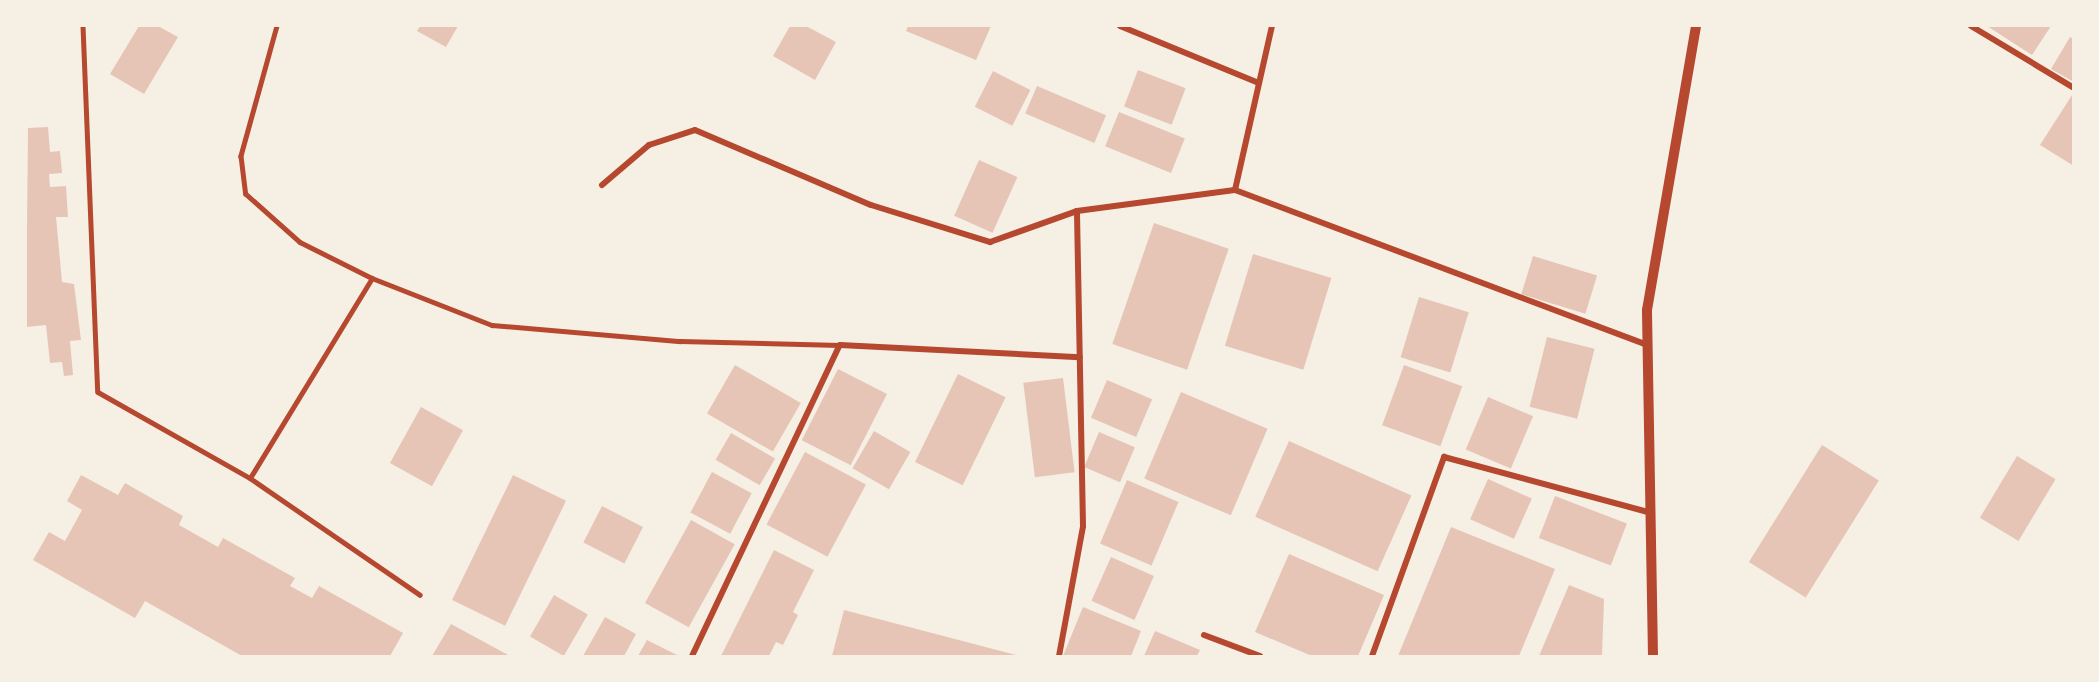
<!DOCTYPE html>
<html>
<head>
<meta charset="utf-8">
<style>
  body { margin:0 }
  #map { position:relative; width:2099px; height:682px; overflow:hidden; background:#f6efe4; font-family:Karla,sans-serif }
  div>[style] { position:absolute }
  .building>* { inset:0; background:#e6c5b7; transform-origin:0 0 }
  .service>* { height:4.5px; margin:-2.25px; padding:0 2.25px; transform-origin:2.25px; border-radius:2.25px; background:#b5482f }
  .minor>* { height:6px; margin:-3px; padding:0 3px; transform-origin:3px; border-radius:3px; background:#b5482f }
  .tertiary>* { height:10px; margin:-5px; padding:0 5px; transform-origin:5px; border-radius:5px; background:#b5482f }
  span { translate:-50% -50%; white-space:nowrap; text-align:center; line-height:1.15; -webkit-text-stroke:4.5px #f6efe4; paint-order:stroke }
  .frame { position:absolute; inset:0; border:27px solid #f6efe4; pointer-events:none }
</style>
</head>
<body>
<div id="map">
  <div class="building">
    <div style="clip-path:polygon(139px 26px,158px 26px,178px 37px,144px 94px,110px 74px)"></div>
    <div style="clip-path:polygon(420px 26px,458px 26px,446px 47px,417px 31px)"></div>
    <div style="clip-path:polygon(790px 26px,806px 26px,836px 42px,815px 80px,773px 56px)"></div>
    <div style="clip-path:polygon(908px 26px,991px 26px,976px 60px,906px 31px)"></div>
    <div style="clip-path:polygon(1987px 26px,2051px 26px,2032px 55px)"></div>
    <div style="clip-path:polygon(2070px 37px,2074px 39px,2074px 82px,2051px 69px)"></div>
    <div style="left:1138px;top:70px;width:51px;height:39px;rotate:21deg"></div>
    <div style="left:993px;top:71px;width:42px;height:40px;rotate:27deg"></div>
    <div style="left:1037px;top:86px;width:75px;height:30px;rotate:23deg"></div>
    <div style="clip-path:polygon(2074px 92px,2074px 166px,2040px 145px)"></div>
    <div style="left:1119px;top:112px;width:71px;height:37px;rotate:22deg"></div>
    <div style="clip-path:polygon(48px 127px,50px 152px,60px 151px,62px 173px,49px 174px,50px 187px,66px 186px,68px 217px,56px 217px,62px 282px,74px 284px,81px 340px,70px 341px,73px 375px,64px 376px,62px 362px,50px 363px,46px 325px,26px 327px,28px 128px)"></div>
    <div style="left:979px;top:160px;width:42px;height:61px;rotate:24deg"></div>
    <div style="left:1154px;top:223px;width:79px;height:128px;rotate:19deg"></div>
    <div style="left:1253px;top:254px;width:82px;height:96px;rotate:17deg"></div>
    <div style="left:1533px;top:256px;width:67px;height:40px;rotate:17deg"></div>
    <div style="left:1419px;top:297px;width:52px;height:63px;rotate:17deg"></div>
    <div style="left:1547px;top:337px;width:49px;height:72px;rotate:14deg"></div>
    <div style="left:735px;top:365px;width:76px;height:56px;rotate:30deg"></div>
    <div style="left:1404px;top:365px;width:62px;height:64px;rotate:20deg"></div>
    <div style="left:838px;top:369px;width:55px;height:80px;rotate:27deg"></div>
    <div style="left:958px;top:374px;width:53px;height:98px;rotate:26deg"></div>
    <div style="left:1063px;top:378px;width:95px;height:40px;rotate:83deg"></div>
    <div style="left:1107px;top:380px;width:49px;height:41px;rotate:23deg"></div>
    <div style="left:1181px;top:392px;width:94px;height:94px;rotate:23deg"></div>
    <div style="left:1488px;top:397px;width:49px;height:57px;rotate:23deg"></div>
    <div style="left:421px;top:407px;width:48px;height:64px;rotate:29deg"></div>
    <div style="left:874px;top:431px;width:42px;height:43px;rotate:30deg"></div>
    <div style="left:1099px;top:432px;width:39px;height:38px;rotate:23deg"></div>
    <div style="left:731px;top:433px;width:51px;height:31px;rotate:30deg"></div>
    <div style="left:1289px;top:441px;width:134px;height:83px;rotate:24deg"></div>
    <div style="left:1822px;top:445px;width:67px;height:138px;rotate:32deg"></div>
    <div style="left:805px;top:452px;width:69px;height:82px;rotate:28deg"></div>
    <div style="left:2017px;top:456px;width:45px;height:72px;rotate:31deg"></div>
    <div style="left:712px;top:472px;width:45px;height:46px;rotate:28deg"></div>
    <div style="clip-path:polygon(81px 475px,118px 495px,125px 483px,183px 516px,179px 525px,218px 547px,223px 538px,295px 578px,290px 586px,312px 598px,319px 586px,403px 633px,390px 656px,242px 656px,145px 601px,135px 618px,33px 560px,49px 532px,65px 541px,82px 510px,67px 501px)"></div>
    <div style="left:513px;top:475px;width:59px;height:139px;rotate:26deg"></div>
    <div style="left:1488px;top:479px;width:48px;height:44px;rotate:24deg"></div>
    <div style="left:1127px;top:480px;width:56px;height:69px;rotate:23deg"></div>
    <div style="left:1555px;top:496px;width:77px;height:45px;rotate:21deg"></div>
    <div style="left:602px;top:506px;width:46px;height:41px;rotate:27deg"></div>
    <div style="left:691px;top:520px;width:50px;height:95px;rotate:29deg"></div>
    <div style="clip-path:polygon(1451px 527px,1555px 569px,1519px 656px,1398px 656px)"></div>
    <div style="clip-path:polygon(774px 550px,814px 570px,793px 612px,798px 615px,783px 645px,776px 642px,769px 656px,721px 656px)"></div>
    <div style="clip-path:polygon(1289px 554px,1384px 595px,1358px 656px,1312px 656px,1255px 632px)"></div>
    <div style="left:1111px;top:557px;width:47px;height:48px;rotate:24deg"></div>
    <div style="clip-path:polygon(1569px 585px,1604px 599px,1602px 656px,1539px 656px)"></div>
    <div style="left:554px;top:595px;width:39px;height:48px;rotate:30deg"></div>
    <div style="clip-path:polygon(1083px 607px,1141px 631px,1131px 656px,1063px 656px)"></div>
    <div style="clip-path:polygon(844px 610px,1020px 656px,832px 656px)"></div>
    <div style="clip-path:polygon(605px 617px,636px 634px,624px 656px,583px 656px)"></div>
    <div style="clip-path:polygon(451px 624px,510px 656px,432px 656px)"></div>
    <div style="clip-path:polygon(1155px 631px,1200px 650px,1197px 656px,1144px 656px)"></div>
    <div style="clip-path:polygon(647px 640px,679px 656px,638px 656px)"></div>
  </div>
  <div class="service">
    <div style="left:83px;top:26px;width:366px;rotate:87.7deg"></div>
    <div style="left:98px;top:392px;width:175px;rotate:29.5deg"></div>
    <div style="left:250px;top:478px;width:234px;rotate:-58.6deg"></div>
    <div style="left:277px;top:26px;width:135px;rotate:105.5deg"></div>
    <div style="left:241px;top:156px;width:38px;rotate:83deg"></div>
    <div style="left:246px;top:194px;width:72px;rotate:41.6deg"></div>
    <div style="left:300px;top:242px;width:80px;rotate:26.6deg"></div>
    <div style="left:372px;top:278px;width:129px;rotate:21.4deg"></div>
    <div style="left:492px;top:325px;width:189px;rotate:4.9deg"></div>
    <div style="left:680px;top:341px;width:160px;rotate:1.4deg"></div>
    <div style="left:250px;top:478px;width:206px;rotate:34.5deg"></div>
  </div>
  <div class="minor">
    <div style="left:1120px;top:26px;width:150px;rotate:22.3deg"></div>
    <div style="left:1971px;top:26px;width:120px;rotate:31deg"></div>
    <div style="left:602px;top:185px;width:62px;rotate:-40.4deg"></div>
    <div style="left:649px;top:145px;width:48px;rotate:-18.1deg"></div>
    <div style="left:695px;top:130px;width:191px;rotate:23.1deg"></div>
    <div style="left:871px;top:205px;width:125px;rotate:17.3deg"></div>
    <div style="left:990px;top:242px;width:92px;rotate:-19.6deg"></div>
    <div style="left:1235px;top:190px;width:441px;rotate:20.6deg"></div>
    <div style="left:1204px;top:635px;width:60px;rotate:20.6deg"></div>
    <div style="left:692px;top:656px;width:344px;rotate:-64.6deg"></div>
    <div style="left:840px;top:345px;width:240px;rotate:2.9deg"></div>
    <div style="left:1059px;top:656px;width:132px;rotate:-79.5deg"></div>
    <div style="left:1083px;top:526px;width:315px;rotate:-91.1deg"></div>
    <div style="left:1077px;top:211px;width:159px;rotate:-7.6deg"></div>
    <div style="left:1235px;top:190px;width:168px;rotate:-77.3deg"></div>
    <div style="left:1372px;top:656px;width:212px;rotate:-70.1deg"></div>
    <div style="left:1444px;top:457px;width:214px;rotate:15.1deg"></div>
  </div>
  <div class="tertiary">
    <div style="left:1653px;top:656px;width:346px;rotate:-91deg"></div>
    <div style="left:1647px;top:310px;width:288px;rotate:-80.2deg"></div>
  </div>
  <div class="frame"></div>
</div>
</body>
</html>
